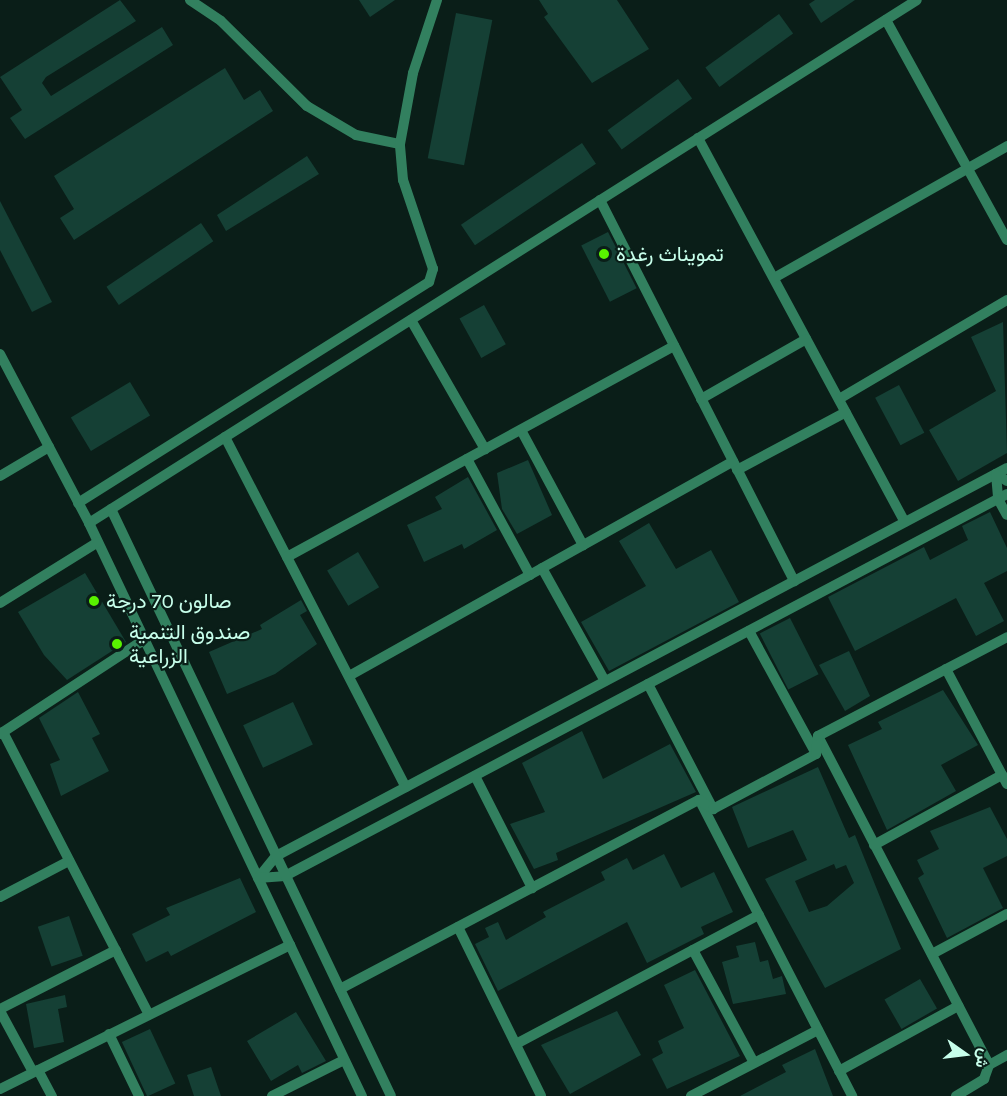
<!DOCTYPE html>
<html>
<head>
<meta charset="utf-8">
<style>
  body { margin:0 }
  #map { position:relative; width:1007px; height:1096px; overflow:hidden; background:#0a1e18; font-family:Karla,Vazirmatn,sans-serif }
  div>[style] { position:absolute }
  .building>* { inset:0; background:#154035; transform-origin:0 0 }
  .minor>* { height:10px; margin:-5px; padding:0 5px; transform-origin:5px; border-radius:5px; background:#32805f }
  .dots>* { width:16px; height:16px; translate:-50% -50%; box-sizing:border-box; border:3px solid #0a1e18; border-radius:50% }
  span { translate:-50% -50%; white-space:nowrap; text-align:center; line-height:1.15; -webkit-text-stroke:4.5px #0a1e18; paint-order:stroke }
  .poi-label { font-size:21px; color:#c7ffeb }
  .left { translate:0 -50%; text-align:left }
  .north { position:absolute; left:935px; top:1024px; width:60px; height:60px; -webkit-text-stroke:4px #0a1e18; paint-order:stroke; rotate:104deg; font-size:16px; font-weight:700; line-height:24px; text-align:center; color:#c7ffeb }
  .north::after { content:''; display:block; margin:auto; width:21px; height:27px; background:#c7ffeb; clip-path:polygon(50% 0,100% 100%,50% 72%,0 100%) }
</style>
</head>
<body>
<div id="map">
  <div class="building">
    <div style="clip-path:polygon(120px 0,136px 21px,46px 77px,42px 83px,51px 96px,162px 27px,173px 45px,25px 139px,10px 118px,22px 110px,0 77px)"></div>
    <div style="clip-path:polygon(359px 0,395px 0,370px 17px)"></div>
    <div style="clip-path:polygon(539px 0,617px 0,649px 49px,592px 83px,544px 17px,548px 14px)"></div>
    <div style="clip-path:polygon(815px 0,855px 0,821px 23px,809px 4px)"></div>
    <div style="left:456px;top:13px;width:37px;height:148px;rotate:11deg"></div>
    <div style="left:779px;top:14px;width:24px;height:91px;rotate:54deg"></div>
    <div style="clip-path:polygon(225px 68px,244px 100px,260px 90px,273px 111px,74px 240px,60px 218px,74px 209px,54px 176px)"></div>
    <div style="left:678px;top:79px;width:24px;height:87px;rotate:54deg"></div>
    <div style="left:582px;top:143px;width:25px;height:146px;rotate:56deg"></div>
    <div style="clip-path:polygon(307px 156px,319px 174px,226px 231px,217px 215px)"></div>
    <div style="clip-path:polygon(0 201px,52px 302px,32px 312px,0 250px)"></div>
    <div style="left:201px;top:223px;width:22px;height:114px;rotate:56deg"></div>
    <div style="left:608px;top:232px;width:63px;height:30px;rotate:63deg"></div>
    <div style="left:484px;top:305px;width:45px;height:28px;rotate:61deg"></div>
    <div style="clip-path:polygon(1003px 322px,1007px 453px,958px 481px,929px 430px,996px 391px,971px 337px)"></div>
    <div style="left:130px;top:382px;width:39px;height:69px;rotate:59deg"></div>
    <div style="left:899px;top:385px;width:54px;height:27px;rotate:62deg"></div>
    <div style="clip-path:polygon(528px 460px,552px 515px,517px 534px,502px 509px,497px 473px)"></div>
    <div style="clip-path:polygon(468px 477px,497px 530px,464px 549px,462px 544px,424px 562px,407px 525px,442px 509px,435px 497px)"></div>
    <div style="clip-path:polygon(990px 512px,1007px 548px,1007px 571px,984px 583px,1004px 621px,976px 636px,956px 598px,855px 651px,828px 597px,924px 547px,930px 560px,968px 540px,962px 526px)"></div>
    <div style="clip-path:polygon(649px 523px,676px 569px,711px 550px,739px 602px,609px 671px,581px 622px,646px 586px,619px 541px)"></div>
    <div style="left:358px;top:552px;width:41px;height:36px;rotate:59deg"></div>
    <div style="clip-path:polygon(85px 573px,126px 642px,67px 680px,44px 655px,18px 612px)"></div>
    <div style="clip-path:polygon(301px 600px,307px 611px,300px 615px,317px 644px,275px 674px,227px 694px,209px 652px,262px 629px,260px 625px)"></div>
    <div style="left:790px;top:618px;width:63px;height:34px;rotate:63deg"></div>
    <div style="clip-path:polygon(849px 651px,870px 696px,845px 711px,819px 665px)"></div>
    <div style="clip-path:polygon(943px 690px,978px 745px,941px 765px,956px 791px,887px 830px,848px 745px,882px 729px,878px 722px)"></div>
    <div style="clip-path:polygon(78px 692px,100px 734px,92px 738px,109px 771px,61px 796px,50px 764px,60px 760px,39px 718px)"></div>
    <div style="left:293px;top:702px;width:47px;height:55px;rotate:65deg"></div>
    <div style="clip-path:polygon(582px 731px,603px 779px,670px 744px,696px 792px,556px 853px,558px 860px,534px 869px,510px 824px,545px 812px,522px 763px)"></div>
    <div style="clip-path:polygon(evenodd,818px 767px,849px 838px,855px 835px,901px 949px,825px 988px,765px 879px,807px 860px,793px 830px,748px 848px,732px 807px,818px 767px,834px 864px,836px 869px,846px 865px,854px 883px,827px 906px,809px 912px,795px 881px,834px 864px)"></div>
    <div style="clip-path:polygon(990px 807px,1007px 839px,1007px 856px,983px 868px,1003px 908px,947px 938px,918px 878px,924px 874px,917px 860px,939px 849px,930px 831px)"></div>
    <div style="clip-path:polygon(664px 854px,681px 888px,714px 872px,733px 912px,701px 927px,704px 934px,647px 963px,627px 922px,498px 991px,475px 944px,489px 937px,485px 928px,498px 922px,506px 940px,546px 917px,543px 912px,605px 880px,601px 872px,627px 858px,633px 870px)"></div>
    <div style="clip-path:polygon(240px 878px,256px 912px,171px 956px,168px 951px,146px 962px,132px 934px,170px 915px,166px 908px)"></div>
    <div style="left:69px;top:916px;width:42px;height:33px;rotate:71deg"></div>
    <div style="clip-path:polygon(755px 942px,760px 962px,768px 960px,773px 979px,782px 976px,786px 994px,733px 1004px,722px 962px,739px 957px,736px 946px)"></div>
    <div style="clip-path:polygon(695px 970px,740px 1056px,667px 1089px,652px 1059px,663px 1053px,658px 1041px,684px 1028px,664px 985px)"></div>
    <div style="left:920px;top:979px;width:34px;height:41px;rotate:60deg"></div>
    <div style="clip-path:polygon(65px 995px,67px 1007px,58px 1009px,64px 1042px,34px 1048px,26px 1004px)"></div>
    <div style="clip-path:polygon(617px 1011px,641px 1055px,570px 1094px,541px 1045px)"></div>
    <div style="clip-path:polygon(296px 1012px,326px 1061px,302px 1073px,298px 1065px,271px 1081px,247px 1041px)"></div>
    <div style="left:150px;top:1029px;width:60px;height:31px;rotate:65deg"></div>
    <div style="clip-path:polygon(815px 1049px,833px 1096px,740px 1096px,786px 1072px,782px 1065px)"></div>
    <div style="clip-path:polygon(211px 1067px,221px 1096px,194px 1096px,187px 1075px)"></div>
  </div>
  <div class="minor">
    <div style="left:190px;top:0;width:37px;rotate:34deg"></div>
    <div style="left:221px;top:21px;width:121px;rotate:44.7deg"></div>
    <div style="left:307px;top:106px;width:57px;rotate:30.6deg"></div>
    <div style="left:356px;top:135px;width:45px;rotate:11.6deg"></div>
    <div style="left:886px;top:20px;width:251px;rotate:61.2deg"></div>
    <div style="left:698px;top:138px;width:436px;rotate:61.7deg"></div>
    <div style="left:600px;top:200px;width:428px;rotate:63deg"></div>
    <div style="left:774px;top:278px;width:268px;rotate:-29.5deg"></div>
    <div style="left:411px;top:320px;width:149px;rotate:60.2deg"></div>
    <div style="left:0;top:354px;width:191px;rotate:62.2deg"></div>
    <div style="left:89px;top:523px;width:635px;rotate:64.53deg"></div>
    <div style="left:701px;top:399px;width:121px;rotate:-29.7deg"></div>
    <div style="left:839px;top:399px;width:195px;rotate:-30.5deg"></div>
    <div style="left:521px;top:430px;width:131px;rotate:61.7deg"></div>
    <div style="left:225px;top:437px;width:394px;rotate:62.7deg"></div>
    <div style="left:467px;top:459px;width:132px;rotate:61.5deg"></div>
    <div style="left:1007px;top:468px;width:828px;rotate:152.04deg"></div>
    <div style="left:276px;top:856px;width:28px;rotate:129deg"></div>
    <div style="left:258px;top:878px;width:27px;rotate:-4deg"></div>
    <div style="left:285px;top:876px;width:817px;rotate:-27.88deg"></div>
    <div style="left:737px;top:470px;width:123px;rotate:-28deg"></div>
    <div style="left:0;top:476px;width:57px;rotate:-30.6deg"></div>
    <div style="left:1007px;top:481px;width:13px;rotate:-148deg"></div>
    <div style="left:996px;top:474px;width:25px;rotate:85deg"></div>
    <div style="left:998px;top:499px;width:18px;rotate:61deg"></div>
    <div style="left:78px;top:503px;width:415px;rotate:-32.2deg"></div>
    <div style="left:429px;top:282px;width:14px;rotate:-73deg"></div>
    <div style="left:433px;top:269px;width:94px;rotate:-108.6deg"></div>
    <div style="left:403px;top:180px;width:36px;rotate:-95deg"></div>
    <div style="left:400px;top:144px;width:72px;rotate:-79.6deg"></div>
    <div style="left:413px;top:73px;width:77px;rotate:-71.8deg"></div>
    <div style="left:111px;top:509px;width:650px;rotate:64.5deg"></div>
    <div style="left:89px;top:523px;width:979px;rotate:-32.28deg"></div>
    <div style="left:287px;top:557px;width:441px;rotate:-28.6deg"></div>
    <div style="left:542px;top:568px;width:129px;rotate:60.9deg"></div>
    <div style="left:0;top:603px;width:115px;rotate:-31.9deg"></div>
    <div style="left:749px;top:631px;width:140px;rotate:61.4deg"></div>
    <div style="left:946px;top:669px;width:130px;rotate:62.1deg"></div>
    <div style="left:349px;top:676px;width:440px;rotate:-29.2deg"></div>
    <div style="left:648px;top:684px;width:141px;rotate:62.5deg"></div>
    <div style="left:3px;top:732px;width:318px;rotate:62.7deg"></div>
    <div style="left:0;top:734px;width:173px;rotate:-33.2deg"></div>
    <div style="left:818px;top:736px;width:371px;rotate:62.5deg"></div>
    <div style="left:475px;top:776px;width:126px;rotate:63deg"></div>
    <div style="left:701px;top:803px;width:330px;rotate:62.7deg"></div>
    <div style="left:874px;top:845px;width:146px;rotate:-28.7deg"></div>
    <div style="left:0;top:897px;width:78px;rotate:-27.6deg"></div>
    <div style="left:458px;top:927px;width:188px;rotate:63.8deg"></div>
    <div style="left:693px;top:950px;width:128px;rotate:61.6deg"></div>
    <div style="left:932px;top:954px;width:85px;rotate:-28.1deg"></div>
    <div style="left:340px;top:989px;width:406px;rotate:-27.8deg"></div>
    <div style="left:699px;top:800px;width:17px;rotate:33deg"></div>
    <div style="left:713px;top:809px;width:117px;rotate:-28.1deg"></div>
    <div style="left:816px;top:754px;width:18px;rotate:-84deg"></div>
    <div style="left:818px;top:736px;width:213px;rotate:-27.6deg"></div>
    <div style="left:0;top:1009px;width:130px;rotate:-27deg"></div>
    <div style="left:0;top:1011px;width:69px;rotate:61.6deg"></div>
    <div style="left:109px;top:1034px;width:69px;rotate:64.2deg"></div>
    <div style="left:516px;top:1044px;width:275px;rotate:-28deg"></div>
    <div style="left:38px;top:1070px;width:30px;rotate:62deg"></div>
    <div style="left:839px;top:1071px;width:136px;rotate:-28.6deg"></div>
    <div style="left:0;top:1089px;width:324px;rotate:-26.4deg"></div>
    <div style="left:272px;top:1096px;width:80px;rotate:-26.6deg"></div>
    <div style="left:691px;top:1096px;width:143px;rotate:-27.5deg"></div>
    <div style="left:956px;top:1096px;width:33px;rotate:-31deg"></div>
    <div style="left:984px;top:1079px;width:15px;rotate:-70deg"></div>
    <div style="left:989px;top:1065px;width:21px;rotate:-29deg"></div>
  </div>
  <div class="dots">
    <div style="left:604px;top:254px;background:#59f200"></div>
    <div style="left:94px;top:601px;background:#59f200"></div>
    <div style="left:117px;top:644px;background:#59f200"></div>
  </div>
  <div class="poi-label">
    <span class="left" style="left:616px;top:254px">تمويناث رغدة</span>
    <span class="left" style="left:106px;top:601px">صالون 70 درجة</span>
    <span class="left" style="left:129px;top:644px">صندوق التنمية<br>الزراعية</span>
  </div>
  <div class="north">ش</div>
</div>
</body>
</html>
